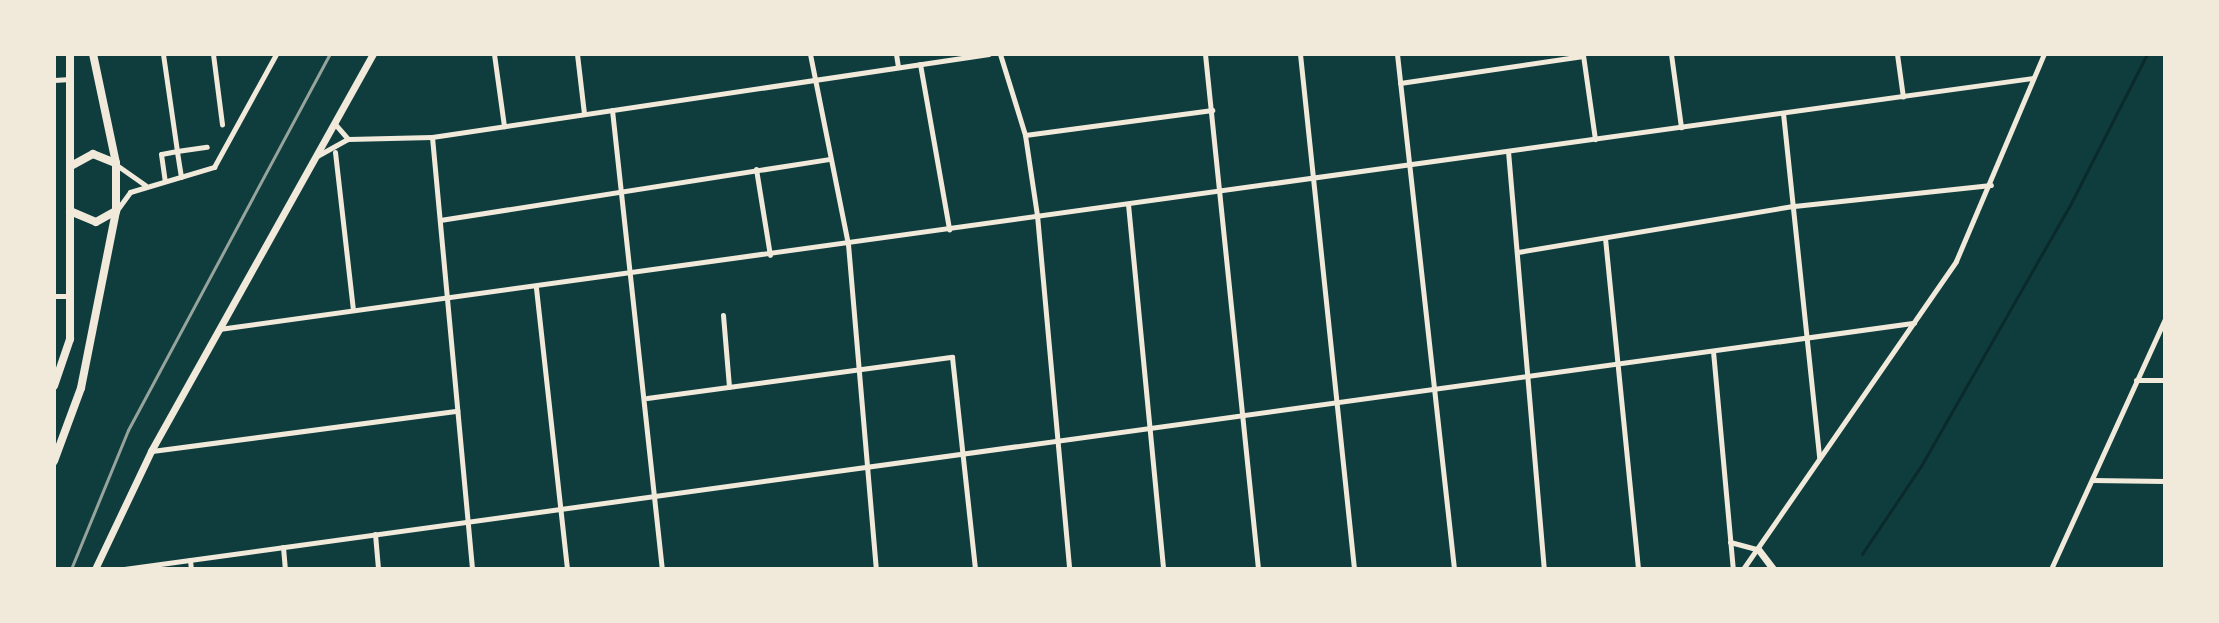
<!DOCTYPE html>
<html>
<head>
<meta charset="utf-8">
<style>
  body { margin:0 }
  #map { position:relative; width:2219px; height:623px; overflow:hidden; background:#0f3d3e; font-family:Poppins,sans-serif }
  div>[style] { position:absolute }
  .stream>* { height:3px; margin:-1.5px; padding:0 1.5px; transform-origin:1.5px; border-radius:1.5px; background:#0a2a2b }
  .minor>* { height:5px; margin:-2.5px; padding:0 2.5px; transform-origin:2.5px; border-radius:2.5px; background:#f1e9da }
  .tertiary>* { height:7px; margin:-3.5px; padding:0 3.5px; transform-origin:3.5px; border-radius:3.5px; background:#f1e9da }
  .secondary>* { height:8px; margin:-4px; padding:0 4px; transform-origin:4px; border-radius:4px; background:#f1e9da }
  .rail>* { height:3px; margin:-1.5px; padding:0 1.5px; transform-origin:1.5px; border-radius:1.5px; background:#97a49c }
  span { translate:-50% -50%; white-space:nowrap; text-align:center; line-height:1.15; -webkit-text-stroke:7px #f1e9da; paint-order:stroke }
  .frame { position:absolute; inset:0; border:56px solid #f1e9da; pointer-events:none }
</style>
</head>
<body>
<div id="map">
  <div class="stream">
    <div style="left:1862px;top:554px;width:106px;rotate:-56.2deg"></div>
    <div style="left:1921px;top:466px;width:298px;rotate:-60.3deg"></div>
    <div style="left:2069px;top:207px;width:172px;rotate:-63deg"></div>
  </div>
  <div class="minor">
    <div style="left:163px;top:54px;width:98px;rotate:81.8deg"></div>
    <div style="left:177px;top:151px;width:16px;rotate:169deg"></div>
    <div style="left:161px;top:154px;width:27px;rotate:82deg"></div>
    <div style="left:213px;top:54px;width:71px;rotate:82.7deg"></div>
    <div style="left:494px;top:54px;width:73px;rotate:82.1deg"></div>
    <div style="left:577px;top:54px;width:60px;rotate:83.3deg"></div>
    <div style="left:810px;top:54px;width:194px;rotate:78.7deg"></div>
    <div style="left:848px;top:244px;width:326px;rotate:85.1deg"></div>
    <div style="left:896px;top:54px;width:13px;rotate:81deg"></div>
    <div style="left:1000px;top:54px;width:85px;rotate:72.8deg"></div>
    <div style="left:1025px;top:135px;width:81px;rotate:81.5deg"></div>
    <div style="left:1037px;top:215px;width:355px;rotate:84.8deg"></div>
    <div style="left:1205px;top:54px;width:518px;rotate:84.12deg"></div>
    <div style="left:1300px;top:54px;width:518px;rotate:84.01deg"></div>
    <div style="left:1397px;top:54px;width:518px;rotate:83.68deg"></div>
    <div style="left:1671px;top:54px;width:74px;rotate:82.2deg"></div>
    <div style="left:1897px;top:54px;width:43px;rotate:82.1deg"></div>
    <div style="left:1583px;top:55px;width:85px;rotate:81.9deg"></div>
    <div style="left:920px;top:64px;width:168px;rotate:80deg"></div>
    <div style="left:54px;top:80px;width:16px;rotate:-4deg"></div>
    <div style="left:1400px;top:83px;width:185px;rotate:-8.4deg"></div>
    <div style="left:612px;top:110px;width:462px;rotate:83.8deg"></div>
    <div style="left:1783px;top:113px;width:347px;rotate:84deg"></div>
    <div style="left:1025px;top:135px;width:189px;rotate:-7.6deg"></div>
    <div style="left:432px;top:137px;width:434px;rotate:84.7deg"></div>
    <div style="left:348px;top:139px;width:84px;rotate:-1.4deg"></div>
    <div style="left:432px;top:137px;width:563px;rotate:-8.48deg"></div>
    <div style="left:1508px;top:151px;width:420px;rotate:85.1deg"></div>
    <div style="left:335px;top:152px;width:159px;rotate:83.5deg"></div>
    <div style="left:317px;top:156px;width:35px;rotate:-29deg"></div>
    <div style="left:348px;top:139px;width:20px;rotate:-131deg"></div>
    <div style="left:118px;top:166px;width:33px;rotate:35deg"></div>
    <div style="left:756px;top:169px;width:87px;rotate:80.8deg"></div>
    <div style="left:181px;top:177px;width:26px;rotate:-99deg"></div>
    <div style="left:177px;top:151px;width:30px;rotate:-8deg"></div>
    <div style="left:1128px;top:204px;width:367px;rotate:84.5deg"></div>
    <div style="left:117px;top:210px;width:22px;rotate:-54deg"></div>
    <div style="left:130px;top:192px;width:88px;rotate:-16.6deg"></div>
    <div style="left:214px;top:167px;width:129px;rotate:-61.2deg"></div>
    <div style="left:440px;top:220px;width:395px;rotate:-8.9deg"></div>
    <div style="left:1605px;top:238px;width:333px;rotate:84.3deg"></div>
    <div style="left:1518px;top:252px;width:280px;rotate:-9.5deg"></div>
    <div style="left:1794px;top:206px;width:198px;rotate:-6.1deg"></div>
    <div style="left:536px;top:288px;width:283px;rotate:83.7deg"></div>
    <div style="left:54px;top:296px;width:17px"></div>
    <div style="left:723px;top:315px;width:72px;rotate:85.2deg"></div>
    <div style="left:219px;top:329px;width:1830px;rotate:-7.88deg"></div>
    <div style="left:1713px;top:351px;width:219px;rotate:84.8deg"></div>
    <div style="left:2136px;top:380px;width:29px"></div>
    <div style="left:647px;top:398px;width:308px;rotate:-7.7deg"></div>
    <div style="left:952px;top:357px;width:213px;rotate:83.8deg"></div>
    <div style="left:152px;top:451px;width:308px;rotate:-7.5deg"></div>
    <div style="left:2092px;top:480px;width:73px;rotate:0.8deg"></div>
    <div style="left:375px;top:534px;width:35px;rotate:85deg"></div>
    <div style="left:1730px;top:542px;width:28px;rotate:15deg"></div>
    <div style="left:283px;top:547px;width:22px;rotate:85deg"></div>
    <div style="left:190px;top:560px;width:9px;rotate:84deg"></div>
    <div style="left:124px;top:569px;width:1807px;rotate:-7.83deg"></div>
    <div style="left:1743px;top:569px;width:374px;rotate:-55.3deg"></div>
    <div style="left:1956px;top:261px;width:225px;rotate:-67deg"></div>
    <div style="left:2051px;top:569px;width:275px;rotate:-65.5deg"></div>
  </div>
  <div class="tertiary">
    <div style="left:1758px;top:549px;width:25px;rotate:53deg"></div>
    <div style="left:95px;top:569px;width:131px;rotate:-64.6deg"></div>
    <div style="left:151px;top:451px;width:455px;rotate:-60.8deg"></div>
  </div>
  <div class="secondary">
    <div style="left:71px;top:166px;width:25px;rotate:-29deg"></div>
    <div style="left:93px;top:154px;width:24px;rotate:22deg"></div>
    <div style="left:70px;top:211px;width:28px;rotate:23deg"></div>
    <div style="left:96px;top:222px;width:23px;rotate:-29deg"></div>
    <div style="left:54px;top:386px;width:50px;rotate:-71.2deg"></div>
    <div style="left:70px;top:339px;width:285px;rotate:-90deg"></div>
    <div style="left:54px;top:461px;width:78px;rotate:-69.7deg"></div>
    <div style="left:81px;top:388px;width:180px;rotate:-78.8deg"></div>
    <div style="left:116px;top:211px;width:48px;rotate:-90deg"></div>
    <div style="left:116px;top:163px;width:111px;rotate:-101.9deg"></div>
  </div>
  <div class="rail">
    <div style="left:71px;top:569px;width:150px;rotate:-67.7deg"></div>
    <div style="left:128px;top:430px;width:427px;rotate:-61.8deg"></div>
  </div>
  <div class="frame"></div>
</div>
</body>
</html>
